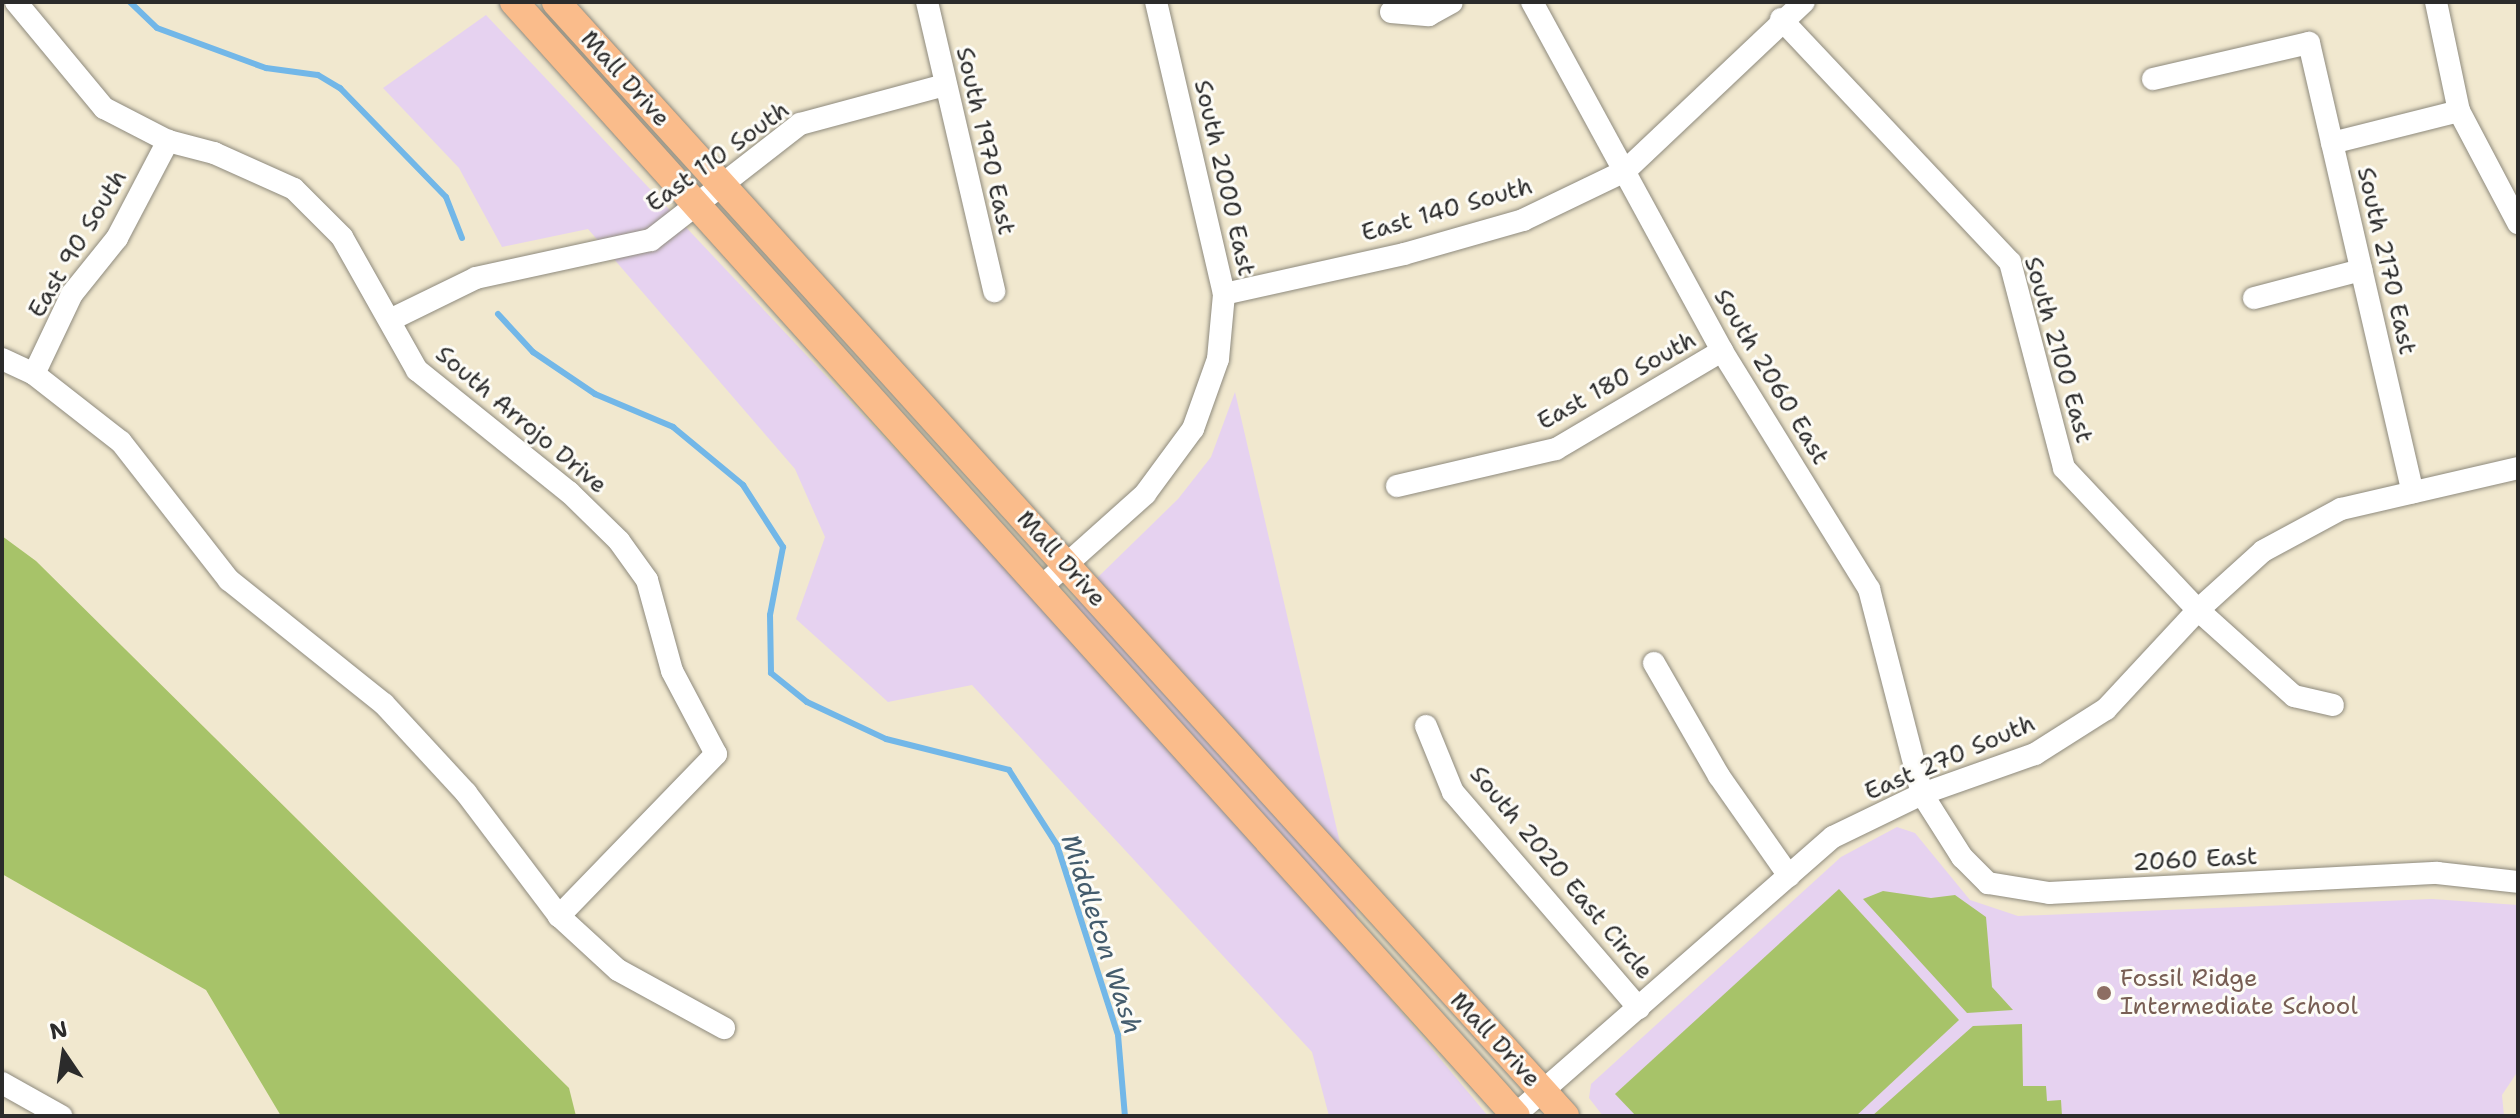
<!DOCTYPE html>
<html>
<head>
<meta charset="utf-8">
<style>
  body { margin:0 }
  #map { position:relative; width:2520px; height:1118px; overflow:hidden; background:#f1e8cf; font-family:"Shantell Sans",sans-serif }
  div>[style] { position:absolute }
  .built>* { inset:0; background:#e6d2f0 }
  .green>* { inset:0; background:#a7c369 }
  .stream>* { height:6px; margin:-3px; padding:0 3px; transform-origin:3px; border-radius:3px; background:#72b7e8 }
  .roads { filter:drop-shadow(0 0 2px #8e8a7d) drop-shadow(0 0 2px #8e8a7d) }
  .minor>* { height:22px; margin:-11px; padding:0 11px; transform-origin:11px; border-radius:11px; background:#fff }
  .major>* { height:28px; margin:-14px; padding:0 14px; transform-origin:14px; border-radius:14px; background:#fabc8b }
  .dots>* { width:22px; height:22px; translate:-50% -50%; box-sizing:border-box; border:4px solid #fdfcf7; border-radius:50% }
  span { translate:-50% -50%; white-space:nowrap; text-align:center; line-height:1.15; -webkit-text-stroke:6px #fdfcf7; paint-order:stroke }
  .street-label { font-size:24px; color:#2b2b2b }
  .education-label { font-size:24px; color:#785e54 }
  .left { translate:0 -50%; text-align:left }
  .water-label { font-size:26px; color:#445c6d; font-style:italic }
  .frame { position:absolute; inset:0; border:4px solid #2b2b2b; pointer-events:none }
  .north { position:absolute; left:24px; top:1014px; width:80px; height:80px; -webkit-text-stroke:6px #fdfcf7; paint-order:stroke; rotate:347deg; font-size:22px; font-weight:700; line-height:32px; text-align:center; color:#2b2b2b }
  .north::after { content:''; display:block; margin:auto; width:28px; height:36px; background:#2b2b2b; clip-path:polygon(50% 0,100% 100%,50% 72%,0 100%) }
</style>
</head>
<body>
<div id="map">
  <div class="built">
    <div style="clip-path:polygon(486px 15px,1055px 619px,1178px 499px,1211px 457px,1235px 392px,1371px 976px,1488px 1116px,1329px 1116px,1312px 1052px,972px 685px,888px 702px,796px 619px,825px 537px,795px 469px,588px 229px,502px 247px,459px 168px,383px 88px)"></div>
    <div style="clip-path:polygon(1897px 827px,1915px 833px,1970px 900px,2018px 916px,2432px 899px,2518px 905px,2518px 1071px,2502px 1095px,2504px 1116px,1603px 1116px,1589px 1098px,1591px 1084px,1841px 857px)"></div>
  </div>
  <div class="green">
    <div style="clip-path:polygon(2px 536px,36px 561px,569px 1088px,576px 1116px,281px 1116px,206px 990px,2px 874px)"></div>
    <div style="clip-path:polygon(1839px 889px,1959px 1020px,1856px 1116px,1636px 1116px,1615px 1094px)"></div>
    <div style="clip-path:polygon(1883px 891px,1931px 898px,1955px 895px,1986px 917px,1992px 987px,2013px 1010px,1967px 1013px,1863px 899px)"></div>
    <div style="clip-path:polygon(2022px 1024px,2023px 1086px,2046px 1086px,2047px 1101px,2061px 1100px,2062px 1116px,1872px 1116px,1973px 1026px)"></div>
  </div>
  <div class="stream">
    <div style="left:130px;top:2px;width:37px;rotate:44deg"></div>
    <div style="left:157px;top:28px;width:116px;rotate:20.2deg"></div>
    <div style="left:266px;top:68px;width:52px;rotate:7.7deg"></div>
    <div style="left:318px;top:75px;width:26px;rotate:31deg"></div>
    <div style="left:340px;top:88px;width:152px;rotate:45.8deg"></div>
    <div style="left:446px;top:197px;width:44px;rotate:68.7deg"></div>
    <div style="left:498px;top:314px;width:52px;rotate:47.4deg"></div>
    <div style="left:533px;top:352px;width:75px;rotate:34.1deg"></div>
    <div style="left:595px;top:394px;width:85px;rotate:22.9deg"></div>
    <div style="left:673px;top:427px;width:91px;rotate:39.6deg"></div>
    <div style="left:743px;top:485px;width:74px;rotate:57.2deg"></div>
    <div style="left:783px;top:547px;width:69px;rotate:100.8deg"></div>
    <div style="left:770px;top:615px;width:58px;rotate:89deg"></div>
    <div style="left:771px;top:673px;width:46px;rotate:38.9deg"></div>
    <div style="left:807px;top:702px;width:87px;rotate:25.1deg"></div>
    <div style="left:886px;top:739px;width:127px;rotate:14.1deg"></div>
    <div style="left:1009px;top:770px;width:89px;rotate:57.4deg"></div>
    <div style="left:1057px;top:845px;width:200px;rotate:72.2deg"></div>
    <div style="left:1118px;top:1035px;width:81px;rotate:85.1deg"></div>
  </div>
  <div class="roads">
    <div class="minor">
      <div style="left:16px;top:2px;width:138px;rotate:50.3deg"></div>
      <div style="left:104px;top:108px;width:72px;rotate:27.3deg"></div>
      <div style="left:168px;top:141px;width:48px;rotate:14.6deg"></div>
      <div style="left:214px;top:153px;width:88px;rotate:24.2deg"></div>
      <div style="left:294px;top:189px;width:68px;rotate:45deg"></div>
      <div style="left:342px;top:237px;width:153px;rotate:60.6deg"></div>
      <div style="left:417px;top:370px;width:195px;rotate:38.8deg"></div>
      <div style="left:569px;top:492px;width:70px;rotate:44.4deg"></div>
      <div style="left:619px;top:541px;width:48px;rotate:54.3deg"></div>
      <div style="left:647px;top:580px;width:94px;rotate:74.6deg"></div>
      <div style="left:672px;top:671px;width:94px;rotate:62.1deg"></div>
      <div style="left:716px;top:754px;width:226px;rotate:134.1deg"></div>
      <div style="left:927px;top:2px;width:297px;rotate:76.9deg"></div>
      <div style="left:1532px;top:2px;width:397px;rotate:61.4deg"></div>
      <div style="left:1722px;top:351px;width:280px;rotate:58.3deg"></div>
      <div style="left:1869px;top:589px;width:212px;rotate:75.5deg"></div>
      <div style="left:1922px;top:794px;width:75px;rotate:57.6deg"></div>
      <div style="left:1962px;top:857px;width:37px;rotate:45deg"></div>
      <div style="left:1988px;top:883px;width:62px;rotate:9.3deg"></div>
      <div style="left:2049px;top:893px;width:389px;rotate:-3deg"></div>
      <div style="left:2437px;top:873px;width:81px;rotate:6.3deg"></div>
      <div style="left:2436px;top:2px;width:111px;rotate:78.1deg"></div>
      <div style="left:2459px;top:111px;width:127px;rotate:62.2deg"></div>
      <div style="left:1391px;top:12px;width:38px;rotate:5deg"></div>
      <div style="left:1429px;top:15px;width:26px;rotate:-29deg"></div>
      <div style="left:1781px;top:19px;width:334px;rotate:46.7deg"></div>
      <div style="left:2010px;top:262px;width:213px;rotate:75.3deg"></div>
      <div style="left:2064px;top:468px;width:195px;rotate:46.7deg"></div>
      <div style="left:2198px;top:610px;width:129px;rotate:41.9deg"></div>
      <div style="left:2294px;top:696px;width:40px;rotate:13deg"></div>
      <div style="left:2153px;top:79px;width:160px;rotate:-13deg"></div>
      <div style="left:2309px;top:43px;width:461px;rotate:77deg"></div>
      <div style="left:2332px;top:143px;width:131px;rotate:-14.1deg"></div>
      <div style="left:1224px;top:294px;width:184px;rotate:-12.5deg"></div>
      <div style="left:1404px;top:254px;width:124px;rotate:-15.9deg"></div>
      <div style="left:1523px;top:220px;width:113px;rotate:-25.7deg"></div>
      <div style="left:1625px;top:171px;width:246px;rotate:-43.4deg"></div>
      <div style="left:2254px;top:298px;width:111px;rotate:-14.7deg"></div>
      <div style="left:390px;top:320px;width:96px;rotate:-26deg"></div>
      <div style="left:476px;top:278px;width:179px;rotate:-12.3deg"></div>
      <div style="left:651px;top:240px;width:189px;rotate:-37.9deg"></div>
      <div style="left:800px;top:124px;width:150px;rotate:-15.1deg"></div>
      <div style="left:2px;top:359px;width:35px;rotate:25deg"></div>
      <div style="left:34px;top:374px;width:110px;rotate:38deg"></div>
      <div style="left:121px;top:442px;width:175px;rotate:52deg"></div>
      <div style="left:229px;top:580px;width:198px;rotate:38.7deg"></div>
      <div style="left:384px;top:704px;width:121px;rotate:47.3deg"></div>
      <div style="left:466px;top:793px;width:154px;rotate:52.9deg"></div>
      <div style="left:559px;top:916px;width:80px;rotate:42.5deg"></div>
      <div style="left:618px;top:970px;width:121px;rotate:28.7deg"></div>
      <div style="left:34px;top:374px;width:89px;rotate:-64.6deg"></div>
      <div style="left:72px;top:294px;width:72px;rotate:-51.2deg"></div>
      <div style="left:117px;top:238px;width:110px;rotate:-62.3deg"></div>
      <div style="left:1397px;top:486px;width:163px;rotate:-13.1deg"></div>
      <div style="left:1556px;top:449px;width:193px;rotate:-30.6deg"></div>
      <div style="left:1040px;top:588px;width:141px;rotate:-41.8deg"></div>
      <div style="left:1145px;top:494px;width:81px;rotate:-53.6deg"></div>
      <div style="left:1193px;top:429px;width:74px;rotate:-70.3deg"></div>
      <div style="left:1218px;top:359px;width:65px;rotate:-84.7deg"></div>
      <div style="left:1224px;top:294px;width:300px;rotate:-103.1deg"></div>
      <div style="left:1654px;top:663px;width:130px;rotate:60.1deg"></div>
      <div style="left:1719px;top:776px;width:122px;rotate:55deg"></div>
      <div style="left:1426px;top:726px;width:71px;rotate:67.8deg"></div>
      <div style="left:1453px;top:792px;width:285px;rotate:49.3deg"></div>
      <div style="left:2px;top:1083px;width:68px;rotate:29.2deg"></div>
      <div style="left:1514px;top:1116px;width:424px;rotate:-41.2deg"></div>
      <div style="left:1833px;top:837px;width:99px;rotate:-25.8deg"></div>
      <div style="left:1922px;top:794px;width:120px;rotate:-19.5deg"></div>
      <div style="left:2035px;top:754px;width:84px;rotate:-32.4deg"></div>
      <div style="left:2106px;top:709px;width:135px;rotate:-47.1deg"></div>
      <div style="left:2198px;top:610px;width:88px;rotate:-42.2deg"></div>
      <div style="left:2263px;top:551px;width:89px;rotate:-28.3deg"></div>
      <div style="left:2341px;top:509px;width:182px;rotate:-13deg"></div>
    </div>
    <div class="major">
      <div style="left:514px;top:2px;width:1498px;rotate:48.03deg"></div>
      <div style="left:556px;top:2px;width:1503px;rotate:47.83deg"></div>
    </div>
  </div>
  <div class="dots">
    <div style="left:2104px;top:993px;background:#8d6e63"></div>
  </div>
  <div class="street-label">
    <span style="left:625px;top:79px;rotate:48deg">Mall Drive</span>
    <span style="left:985px;top:141px;rotate:77deg">South 1970 East</span>
    <span style="left:718px;top:157px;rotate:-36deg">East 110 South</span>
    <span style="left:1224px;top:178px;rotate:77deg">South 2000 East</span>
    <span style="left:1447px;top:210px;rotate:-16deg">East 140 South</span>
    <span style="left:78px;top:244px;rotate:-59deg">East 90 South</span>
    <span style="left:2386px;top:261px;rotate:77deg">South 2170 East</span>
    <span style="left:2058px;top:350px;rotate:74deg">South 2100 East</span>
    <span style="left:1771px;top:377px;rotate:59deg">South 2060 East</span>
    <span style="left:1617px;top:381px;rotate:-29deg">East 180 South</span>
    <span style="left:521px;top:420px;rotate:40deg">South Arrojo Drive</span>
    <span style="left:1061px;top:559px;rotate:48deg">Mall Drive</span>
    <span style="left:1950px;top:758px;rotate:-23deg">East 270 South</span>
    <span style="left:2195px;top:860px;rotate:-3deg">2060 East</span>
    <span style="left:1561px;top:873px;rotate:50deg">South 2020 East Circle</span>
    <span style="left:1495px;top:1040px;rotate:47deg">Mall Drive</span>
  </div>
  <div class="education-label">
    <span class="left" style="left:2120px;top:993px">Fossil Ridge<br>Intermediate School</span>
  </div>
  <div class="water-label">
    <span style="left:1102px;top:934px;rotate:72deg">Middleton Wash</span>
  </div>
  <div class="frame"></div>
  <div class="north">N</div>
</div>
</body>
</html>
